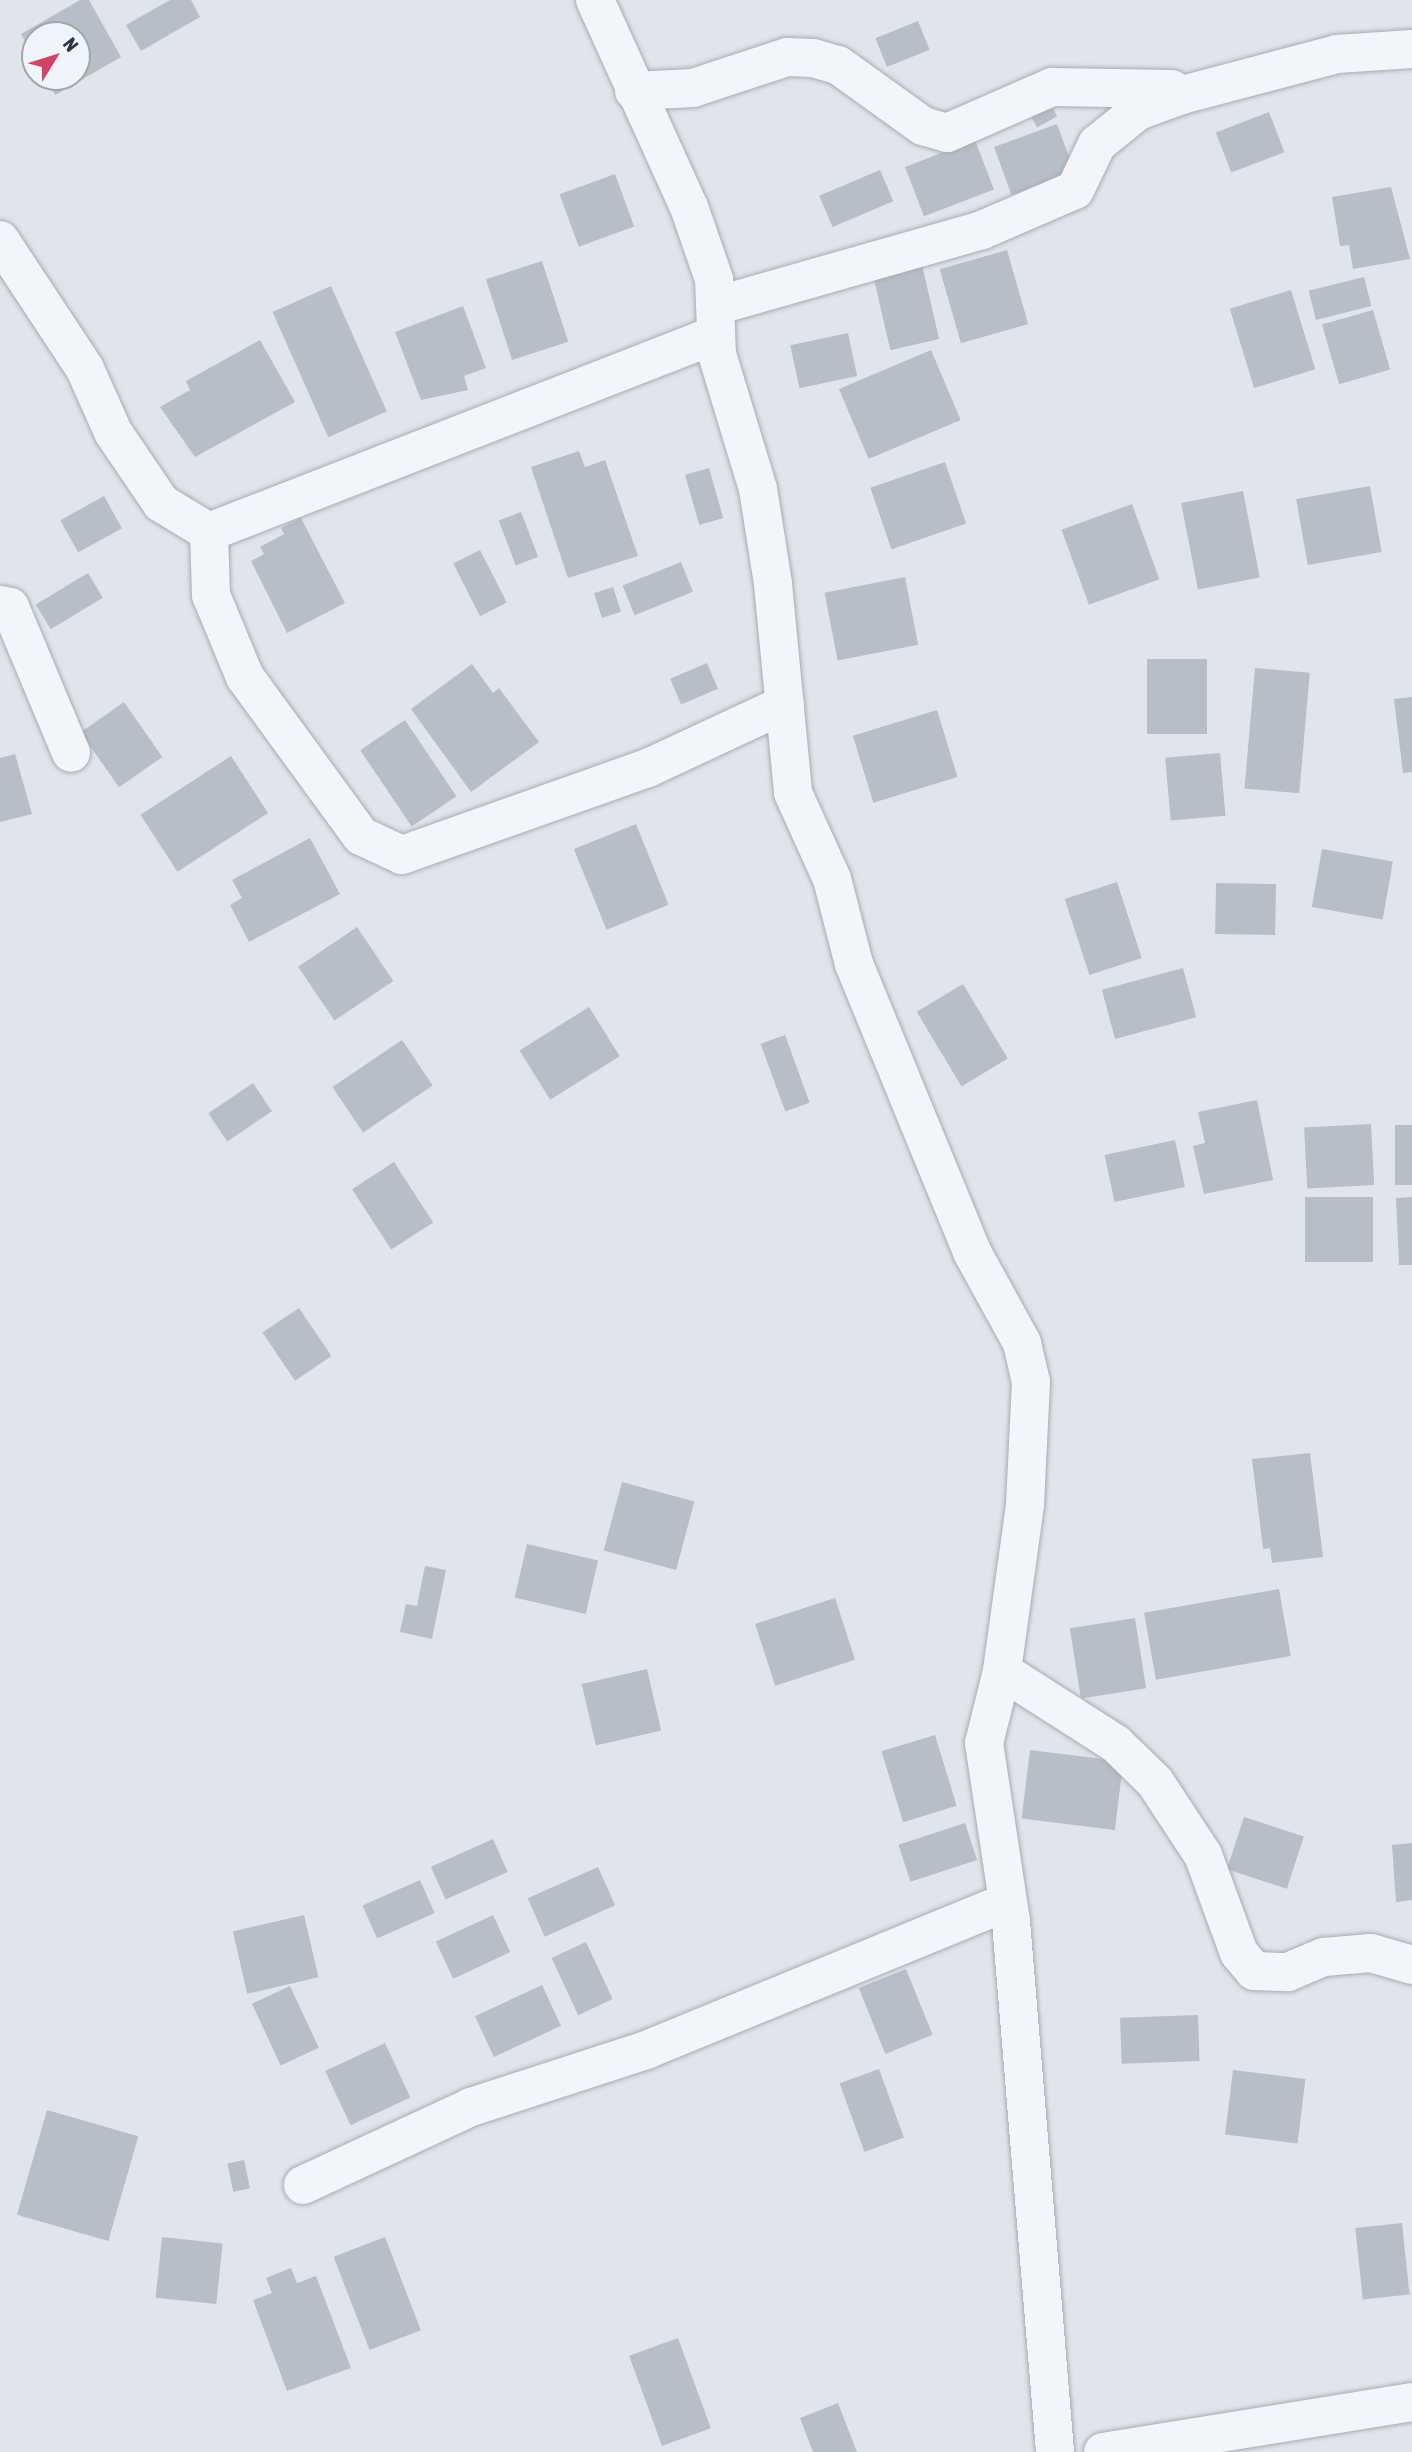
<!DOCTYPE html>
<html>
<head>
<meta charset="utf-8">
<style>
  body { margin:0 }
  #map { position:relative; width:1412px; height:2452px; overflow:hidden; background:#e1e5ea; font-family:"Asap Condensed",sans-serif }
  div>[style] { position:absolute }
  .building>* { inset:0; background:#b8bec6; transform-origin:0 0 }
  .roads { filter:drop-shadow(0 0 2px #a6acb4) drop-shadow(0 0 2px #a6acb4) }
  .street>* { height:38px; margin:-19px; padding:0 19px; transform-origin:19px; border-radius:19px; background:#f3f5f8 }
  span { translate:-50% -50%; white-space:nowrap; text-align:center; line-height:1.15; -webkit-text-stroke:7px #f0f3f7; paint-order:stroke }
  .north { position:absolute; left:21px; top:21px; width:70px; height:70px; box-sizing:border-box; background:#f0f3f7; border:2px solid #a0a6ae; border-radius:50%; rotate:52deg; font-size:19px; font-weight:700; line-height:28px; text-align:center; color:#293341 }
  .north::after { content:''; display:block; margin:auto; width:24px; height:32px; background:#cf4563; clip-path:polygon(50% 0,100% 100%,50% 72%,0 100%) }
</style>
</head>
<body>
<div id="map">
  <div class="building">
    <div style="clip-path:polygon(80px 0,89px 0,121px 57px,55px 95px,45px 77px,77px 77px,77px 35px,35px 35px,35px 59px,21px 34px)"></div>
    <div style="clip-path:polygon(170px 0,191px 0,200px 17px,141px 51px,126px 25px)"></div>
    <div style="left:918px;top:21px;width:31px;height:46px;rotate:68deg"></div>
    <div style="left:1047px;top:98px;width:21px;height:23px;rotate:61deg"></div>
    <div style="left:1269px;top:112px;width:43px;height:57px;rotate:69deg"></div>
    <div style="left:1057px;top:124px;width:51px;height:67px;rotate:70deg"></div>
    <div style="left:975px;top:140px;width:53px;height:75px;rotate:69deg"></div>
    <div style="left:880px;top:170px;width:34px;height:66px;rotate:67deg"></div>
    <div style="left:615px;top:174px;width:56px;height:59px;rotate:70deg"></div>
    <div style="clip-path:polygon(1391px 187px,1410px 259px,1353px 269px,1349px 245px,1340px 246px,1332px 197px)"></div>
    <div style="left:1007px;top:250px;width:77px;height:70px;rotate:74deg"></div>
    <div style="left:542px;top:261px;width:85px;height:59px;rotate:72deg"></div>
    <div style="left:922px;top:265px;width:76px;height:50px;rotate:77deg"></div>
    <div style="left:1364px;top:277px;width:30px;height:57px;rotate:76deg"></div>
    <div style="left:331px;top:286px;width:137px;height:64px;rotate:66deg"></div>
    <div style="left:1291px;top:290px;width:83px;height:64px;rotate:73deg"></div>
    <div style="clip-path:polygon(463px 306px,486px 368px,464px 376px,468px 390px,421px 400px,395px 332px)"></div>
    <div style="left:1373px;top:310px;width:62px;height:53px;rotate:74deg"></div>
    <div style="left:848px;top:333px;width:44px;height:59px;rotate:78deg"></div>
    <div style="clip-path:polygon(260px 340px,295px 402px,195px 457px,160px 407px,190px 390px,186px 381px)"></div>
    <div style="left:931px;top:350px;width:76px;height:100px;rotate:67deg"></div>
    <div style="clip-path:polygon(579px 451px,585px 467px,605px 460px,638px 556px,568px 578px,531px 467px)"></div>
    <div style="left:945px;top:462px;width:65px;height:79px;rotate:71deg"></div>
    <div style="left:709px;top:468px;width:52px;height:25px;rotate:74deg"></div>
    <div style="left:1370px;top:486px;width:67px;height:75px;rotate:80deg"></div>
    <div style="left:1243px;top:491px;width:88px;height:63px;rotate:79deg"></div>
    <div style="left:104px;top:496px;width:37px;height:50px;rotate:61deg"></div>
    <div style="left:1132px;top:504px;width:80px;height:75px;rotate:70deg"></div>
    <div style="left:521px;top:512px;width:48px;height:24px;rotate:69deg"></div>
    <div style="clip-path:polygon(301px 518px,345px 603px,287px 633px,251px 561px,264px 554px,260px 547px,284px 534px,281px 528px)"></div>
    <div style="left:480px;top:550px;width:59px;height:30px;rotate:63deg"></div>
    <div style="left:681px;top:562px;width:32px;height:63px;rotate:68deg"></div>
    <div style="left:88px;top:573px;width:29px;height:61px;rotate:59deg"></div>
    <div style="left:905px;top:577px;width:69px;height:82px;rotate:79deg"></div>
    <div style="left:613px;top:587px;width:26px;height:20px;rotate:72deg"></div>
    <div style="left:1147px;top:659px;width:60px;height:75px"></div>
    <div style="left:707px;top:663px;width:28px;height:40px;rotate:67deg"></div>
    <div style="clip-path:polygon(472px 664px,493px 693px,499px 688px,539px 742px,471px 792px,411px 709px)"></div>
    <div style="left:1255px;top:668px;width:55px;height:121px;rotate:5deg"></div>
    <div style="clip-path:polygon(1412px 697px,1412px 772px,1403px 773px,1394px 699px)"></div>
    <div style="left:124px;top:702px;width:67px;height:53px;rotate:55deg"></div>
    <div style="left:937px;top:710px;width:70px;height:88px;rotate:73deg"></div>
    <div style="left:405px;top:720px;width:92px;height:54px;rotate:56deg"></div>
    <div style="left:1220px;top:753px;width:63px;height:55px;rotate:85deg"></div>
    <div style="clip-path:polygon(15px 754px,32px 814px,0 822px,0 758px)"></div>
    <div style="left:231px;top:756px;width:68px;height:108px;rotate:57deg"></div>
    <div style="left:636px;top:824px;width:87px;height:67px;rotate:68deg"></div>
    <div style="clip-path:polygon(310px 838px,340px 894px,249px 942px,230px 905px,242px 898px,232px 880px)"></div>
    <div style="left:1322px;top:849px;width:72px;height:59px;rotate:10deg"></div>
    <div style="left:1117px;top:882px;width:80px;height:55px;rotate:72deg"></div>
    <div style="left:1216px;top:883px;width:60px;height:51px;rotate:1deg"></div>
    <div style="left:357px;top:927px;width:65px;height:71px;rotate:56deg"></div>
    <div style="left:1183px;top:968px;width:51px;height:84px;rotate:75deg"></div>
    <div style="left:963px;top:984px;width:87px;height:54px;rotate:59deg"></div>
    <div style="left:589px;top:1007px;width:58px;height:82px;rotate:58deg"></div>
    <div style="left:785px;top:1035px;width:72px;height:26px;rotate:70deg"></div>
    <div style="left:402px;top:1040px;width:55px;height:84px;rotate:56deg"></div>
    <div style="left:253px;top:1083px;width:34px;height:54px;rotate:56deg"></div>
    <div style="clip-path:polygon(1257px 1100px,1273px 1180px,1204px 1194px,1193px 1146px,1205px 1143px,1198px 1112px)"></div>
    <div style="left:1371px;top:1124px;width:61px;height:67px;rotate:87deg"></div>
    <div style="left:1395px;top:1125px;width:17px;height:60px"></div>
    <div style="left:1175px;top:1140px;width:48px;height:72px;rotate:78deg"></div>
    <div style="left:394px;top:1162px;width:72px;height:50px;rotate:57deg"></div>
    <div style="left:1305px;top:1197px;width:68px;height:65px"></div>
    <div style="clip-path:polygon(1412px 1197px,1412px 1265px,1399px 1265px,1396px 1198px)"></div>
    <div style="left:299px;top:1308px;width:58px;height:44px;rotate:56deg"></div>
    <div style="clip-path:polygon(1310px 1453px,1323px 1557px,1272px 1563px,1270px 1548px,1263px 1549px,1252px 1459px)"></div>
    <div style="left:622px;top:1482px;width:75px;height:71px;rotate:15deg"></div>
    <div style="left:527px;top:1544px;width:73px;height:55px;rotate:13deg"></div>
    <div style="clip-path:polygon(425px 1566px,446px 1570px,432px 1639px,400px 1632px,406px 1604px,417px 1606px)"></div>
    <div style="left:1279px;top:1589px;width:68px;height:137px;rotate:80deg"></div>
    <div style="left:835px;top:1598px;width:65px;height:84px;rotate:72deg"></div>
    <div style="left:1135px;top:1618px;width:71px;height:66px;rotate:81deg"></div>
    <div style="left:647px;top:1669px;width:63px;height:67px;rotate:77deg"></div>
    <div style="left:935px;top:1735px;width:74px;height:56px;rotate:73deg"></div>
    <div style="left:1030px;top:1750px;width:94px;height:69px;rotate:7deg"></div>
    <div style="left:1244px;top:1817px;width:63px;height:55px;rotate:18deg"></div>
    <div style="left:965px;top:1823px;width:39px;height:70px;rotate:72deg"></div>
    <div style="left:493px;top:1839px;width:36px;height:68px;rotate:66deg"></div>
    <div style="clip-path:polygon(1412px 1843px,1412px 1900px,1396px 1902px,1392px 1845px)"></div>
    <div style="left:598px;top:1867px;width:42px;height:77px;rotate:66deg"></div>
    <div style="left:420px;top:1880px;width:36px;height:63px;rotate:66deg"></div>
    <div style="left:304px;top:1915px;width:64px;height:73px;rotate:77deg"></div>
    <div style="left:493px;top:1915px;width:41px;height:63px;rotate:65deg"></div>
    <div style="left:586px;top:1942px;width:63px;height:38px;rotate:65deg"></div>
    <div style="left:906px;top:1969px;width:71px;height:51px;rotate:68deg"></div>
    <div style="left:542px;top:1985px;width:45px;height:74px;rotate:65deg"></div>
    <div style="left:290px;top:1986px;width:68px;height:42px;rotate:65deg"></div>
    <div style="left:1198px;top:2015px;width:46px;height:78px;rotate:88deg"></div>
    <div style="left:385px;top:2043px;width:60px;height:66px;rotate:65deg"></div>
    <div style="left:879px;top:2069px;width:73px;height:42px;rotate:70deg"></div>
    <div style="left:1233px;top:2070px;width:73px;height:65px;rotate:7deg"></div>
    <div style="left:47px;top:2110px;width:95px;height:109px;rotate:16deg"></div>
    <div style="left:244px;top:2160px;width:29px;height:17px;rotate:78deg"></div>
    <div style="left:1402px;top:2223px;width:72px;height:47px;rotate:84deg"></div>
    <div style="left:162px;top:2237px;width:61px;height:61px;rotate:6deg"></div>
    <div style="left:385px;top:2237px;width:100px;height:55px;rotate:69deg"></div>
    <div style="clip-path:polygon(291px 2268px,297px 2283px,316px 2276px,351px 2368px,287px 2391px,253px 2300px,272px 2293px,266px 2278px)"></div>
    <div style="left:678px;top:2338px;width:96px;height:52px;rotate:70deg"></div>
    <div style="clip-path:polygon(838px 2403px,857px 2452px,813px 2452px,800px 2418px)"></div>
  </div>
  <div class="roads">
    <div class="street">
      <div style="left:595px;top:0;width:227px;rotate:65.6deg"></div>
      <div style="left:689px;top:207px;width:76px;rotate:70.9deg"></div>
      <div style="left:714px;top:279px;width:75px;rotate:87.7deg"></div>
      <div style="left:717px;top:354px;width:141px;rotate:73.1deg"></div>
      <div style="left:758px;top:489px;width:96px;rotate:81deg"></div>
      <div style="left:773px;top:584px;width:210px;rotate:84.5deg"></div>
      <div style="left:793px;top:793px;width:94px;rotate:65.6deg"></div>
      <div style="left:832px;top:879px;width:88px;rotate:75.5deg"></div>
      <div style="left:854px;top:964px;width:311px;rotate:67.7deg"></div>
      <div style="left:972px;top:1252px;width:104px;rotate:61.2deg"></div>
      <div style="left:1022px;top:1343px;width:40px;rotate:77deg"></div>
      <div style="left:1031px;top:1382px;width:123px;rotate:92.8deg"></div>
      <div style="left:1025px;top:1505px;width:168px;rotate:97.9deg"></div>
      <div style="left:1002px;top:1671px;width:74px;rotate:104deg"></div>
      <div style="left:984px;top:1743px;width:181px;rotate:81.4deg"></div>
      <div style="left:1011px;top:1922px;width:532px;rotate:85.25deg"></div>
      <div style="left:634px;top:91px;width:59px;rotate:-2.9deg"></div>
      <div style="left:693px;top:88px;width:99px;rotate:-18.3deg"></div>
      <div style="left:787px;top:57px;width:26px;rotate:2deg"></div>
      <div style="left:813px;top:58px;width:26px;rotate:16deg"></div>
      <div style="left:838px;top:65px;width:105px;rotate:35.7deg"></div>
      <div style="left:923px;top:126px;width:25px;rotate:16deg"></div>
      <div style="left:947px;top:133px;width:115px;rotate:-23.7deg"></div>
      <div style="left:1052px;top:87px;width:120px;rotate:1deg"></div>
      <div style="left:0;top:240px;width:154px;rotate:56.6deg"></div>
      <div style="left:85px;top:369px;width:69px;rotate:66deg"></div>
      <div style="left:113px;top:432px;width:86px;rotate:55.9deg"></div>
      <div style="left:161px;top:503px;width:56px;rotate:31.1deg"></div>
      <div style="left:209px;top:532px;width:543px;rotate:-21.27deg"></div>
      <div style="left:719px;top:305px;width:273px;rotate:-15.9deg"></div>
      <div style="left:982px;top:230px;width:101px;rotate:-23.3deg"></div>
      <div style="left:1075px;top:190px;width:51px;rotate:-64.4deg"></div>
      <div style="left:1097px;top:144px;width:53px;rotate:-38.8deg"></div>
      <div style="left:1138px;top:111px;width:47px;rotate:-20deg"></div>
      <div style="left:1182px;top:95px;width:160px;rotate:-14.8deg"></div>
      <div style="left:1337px;top:54px;width:75px;rotate:-3.8deg"></div>
      <div style="left:209px;top:532px;width:63px;rotate:88.2deg"></div>
      <div style="left:211px;top:595px;width:89px;rotate:67.5deg"></div>
      <div style="left:245px;top:677px;width:197px;rotate:53.9deg"></div>
      <div style="left:361px;top:836px;width:45px;rotate:24.9deg"></div>
      <div style="left:402px;top:855px;width:261px;rotate:-19.5deg"></div>
      <div style="left:648px;top:768px;width:151px;rotate:-25deg"></div>
      <div style="left:0;top:605px;width:10px;rotate:11deg"></div>
      <div style="left:10px;top:607px;width:158px;rotate:67.3deg"></div>
      <div style="left:1002px;top:1671px;width:135px;rotate:32.6deg"></div>
      <div style="left:1116px;top:1744px;width:54px;rotate:44.3deg"></div>
      <div style="left:1155px;top:1782px;width:87px;rotate:56.7deg"></div>
      <div style="left:1203px;top:1855px;width:104px;rotate:69.8deg"></div>
      <div style="left:1239px;top:1953px;width:23px;rotate:50deg"></div>
      <div style="left:1254px;top:1971px;width:34px;rotate:2deg"></div>
      <div style="left:1288px;top:1972px;width:39px;rotate:-23deg"></div>
      <div style="left:1324px;top:1957px;width:47px;rotate:-4.9deg"></div>
      <div style="left:1371px;top:1953px;width:43px;rotate:16.3deg"></div>
      <div style="left:303px;top:2185px;width:185px;rotate:-24.9deg"></div>
      <div style="left:471px;top:2107px;width:184px;rotate:-18deg"></div>
      <div style="left:646px;top:2050px;width:390px;rotate:-22.3deg"></div>
      <div style="left:1103px;top:2452px;width:313px;rotate:-9.2deg"></div>
    </div>
  </div>
  <div class="north">N</div>
</div>
</body>
</html>
